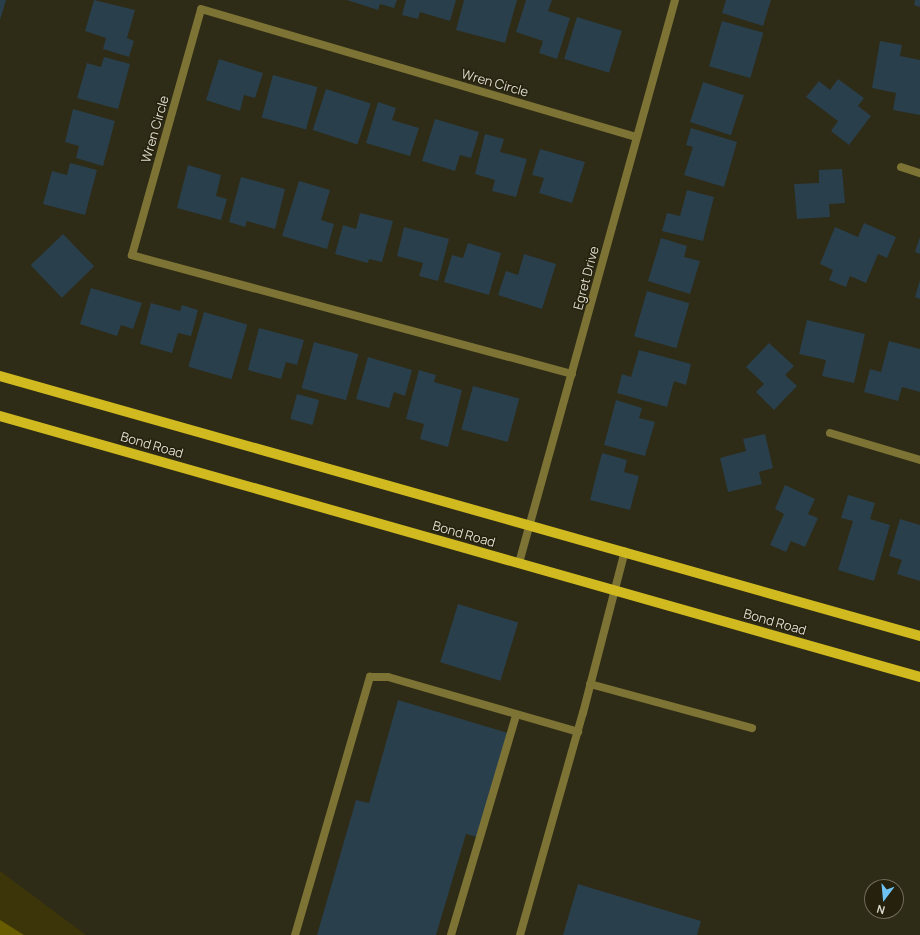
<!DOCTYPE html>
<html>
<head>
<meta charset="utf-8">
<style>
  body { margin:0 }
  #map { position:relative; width:920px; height:935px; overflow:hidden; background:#2e2b16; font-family:Manrope,sans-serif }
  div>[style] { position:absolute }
  .green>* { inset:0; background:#3c3509 }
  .water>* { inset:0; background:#685c00 }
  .building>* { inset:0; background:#2a3f4c; transform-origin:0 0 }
  .service>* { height:8px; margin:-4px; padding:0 4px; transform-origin:4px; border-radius:4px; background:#7d7335 }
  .minor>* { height:8px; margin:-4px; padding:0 4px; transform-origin:4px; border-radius:4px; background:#7d7335 }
  .primary>* { height:10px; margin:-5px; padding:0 5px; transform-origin:5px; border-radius:5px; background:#d0ba20 }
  span { translate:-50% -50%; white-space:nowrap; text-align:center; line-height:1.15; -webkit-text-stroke:3px #25210d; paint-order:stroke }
  .street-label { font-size:13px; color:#dddbcf }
  .north { position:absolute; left:864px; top:879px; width:40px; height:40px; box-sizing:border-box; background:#25210d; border:1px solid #6f6b5b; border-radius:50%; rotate:196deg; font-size:11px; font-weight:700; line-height:16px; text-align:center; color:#dddbcf }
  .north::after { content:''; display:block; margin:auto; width:14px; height:18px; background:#6ec2f3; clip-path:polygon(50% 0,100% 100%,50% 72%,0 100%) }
</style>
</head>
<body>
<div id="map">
  <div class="green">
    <div style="clip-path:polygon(0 871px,86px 935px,0 935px)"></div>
  </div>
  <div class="water">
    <div style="clip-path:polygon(0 920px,24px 935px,0 935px)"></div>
  </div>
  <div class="building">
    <div style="clip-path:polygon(0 0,6px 0,0 20px)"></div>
    <div style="clip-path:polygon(94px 0,135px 10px,127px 38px,134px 41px,129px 57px,103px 49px,106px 38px,85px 31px)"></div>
    <div style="clip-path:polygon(347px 0,397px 0,394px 8px,380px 4px,378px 10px)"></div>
    <div style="clip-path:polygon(406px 0,456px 0,450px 21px,420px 12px,418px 19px,402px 15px)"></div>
    <div style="clip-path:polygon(464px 0,517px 0,505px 43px,456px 30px)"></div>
    <div style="clip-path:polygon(526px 0,552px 0,548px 11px,570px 18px,557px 59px,539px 53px,543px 41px,516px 32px)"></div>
    <div style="clip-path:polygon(726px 0,771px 0,763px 26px,722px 13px)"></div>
    <div style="clip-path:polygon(915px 0,920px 0,920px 7px,914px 5px)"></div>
    <div style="left:577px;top:17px;width:47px;height:44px;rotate:17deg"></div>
    <div style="left:722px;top:21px;width:43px;height:47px;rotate:16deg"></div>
    <div style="clip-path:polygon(880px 41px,902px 45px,900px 56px,920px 60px,920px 115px,893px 110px,896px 93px,872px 88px)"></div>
    <div style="clip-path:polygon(104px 57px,130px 64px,118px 109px,77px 98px,87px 63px,101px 67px)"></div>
    <div style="clip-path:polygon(219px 59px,263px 73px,255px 98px,244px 95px,240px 111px,206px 100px)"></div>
    <div style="left:273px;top:75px;width:46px;height:44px;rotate:15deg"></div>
    <div style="clip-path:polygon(838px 79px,864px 98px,858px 106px,871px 116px,849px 145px,831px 131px,838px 121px,806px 97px,819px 81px,830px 90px)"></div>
    <div style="left:703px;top:82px;width:43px;height:42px;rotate:18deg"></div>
    <div style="left:326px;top:89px;width:47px;height:43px;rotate:18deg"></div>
    <div style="clip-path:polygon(378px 102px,396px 108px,392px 120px,419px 128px,410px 156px,366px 143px)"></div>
    <div style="clip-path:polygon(73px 109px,115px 121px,103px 166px,76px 158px,79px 146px,65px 142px)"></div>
    <div style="clip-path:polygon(435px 119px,479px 132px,471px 158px,460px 155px,455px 171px,422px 161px)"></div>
    <div style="clip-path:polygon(691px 128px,737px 142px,724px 187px,684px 175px,693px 147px,686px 145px)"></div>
    <div style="clip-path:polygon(485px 134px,504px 139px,500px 152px,527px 159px,516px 197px,492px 191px,495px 180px,475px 174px)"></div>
    <div style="clip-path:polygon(540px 149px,585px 162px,572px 203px,539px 193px,544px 178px,532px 175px)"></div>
    <div style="clip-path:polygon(70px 163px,97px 170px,85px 215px,43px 204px,52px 171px,67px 175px)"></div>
    <div style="clip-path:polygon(188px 165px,221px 175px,216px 196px,227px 199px,221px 220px,177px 208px)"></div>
    <div style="clip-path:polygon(842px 169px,845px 203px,829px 204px,830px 217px,797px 219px,794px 184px,819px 183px,819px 170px)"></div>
    <div style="clip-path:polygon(241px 177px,285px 189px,275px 229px,247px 221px,245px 227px,229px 222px)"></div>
    <div style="clip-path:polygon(299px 181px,330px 190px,321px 220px,334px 224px,327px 249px,282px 236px)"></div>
    <div style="clip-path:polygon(687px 190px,714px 197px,703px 241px,662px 231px,667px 213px,680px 216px)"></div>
    <div style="clip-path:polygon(360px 213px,393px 221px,382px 262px,369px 259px,368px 263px,335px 254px,343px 225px,356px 229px)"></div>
    <div style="clip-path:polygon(864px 223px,896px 237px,887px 258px,878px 254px,866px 283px,850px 276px,846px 287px,829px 280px,833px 270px,820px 264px,835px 227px,858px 237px)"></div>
    <div style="clip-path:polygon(404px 227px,449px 239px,438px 281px,419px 276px,423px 263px,397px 256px)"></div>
    <div style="left:63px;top:234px;width:45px;height:45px;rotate:46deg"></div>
    <div style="clip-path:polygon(920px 237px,920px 254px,915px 252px)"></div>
    <div style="clip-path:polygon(661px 238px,687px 246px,684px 257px,700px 261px,690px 294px,648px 281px)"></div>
    <div style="clip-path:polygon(468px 243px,501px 253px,489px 295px,444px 282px,452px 255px,463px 258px)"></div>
    <div style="clip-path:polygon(524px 254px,556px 264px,542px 309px,498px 295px,506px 271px,518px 275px)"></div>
    <div style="clip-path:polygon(920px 280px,920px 299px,915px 297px)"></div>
    <div style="clip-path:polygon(91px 288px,142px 303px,133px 329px,121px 325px,117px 336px,80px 324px)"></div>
    <div style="left:647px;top:291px;width:44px;height:47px;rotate:16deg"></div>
    <div style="clip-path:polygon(151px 303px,180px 311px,182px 305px,198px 310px,191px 336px,178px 333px,172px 353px,140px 344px)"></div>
    <div style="left:204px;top:312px;width:45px;height:57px;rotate:16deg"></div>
    <div style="clip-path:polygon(807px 320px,865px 334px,854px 383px,822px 376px,826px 360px,799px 354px)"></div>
    <div style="clip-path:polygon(259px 328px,304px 340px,297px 365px,286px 362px,281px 379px,248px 370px)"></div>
    <div style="clip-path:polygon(889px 341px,920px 349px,920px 392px,902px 387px,898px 401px,864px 392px,870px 369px,881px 372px)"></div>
    <div style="left:314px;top:342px;width:46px;height:48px;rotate:15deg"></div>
    <div style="clip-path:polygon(769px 343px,794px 366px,785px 375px,797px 386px,774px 410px,756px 392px,764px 384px,746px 367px)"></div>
    <div style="clip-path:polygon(639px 350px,691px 364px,686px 385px,674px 381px,667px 407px,617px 393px,622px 374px,631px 377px)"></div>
    <div style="clip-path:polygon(368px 357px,412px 370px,405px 396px,394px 392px,389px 408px,356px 399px)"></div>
    <div style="clip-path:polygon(419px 370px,436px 375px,434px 382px,462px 390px,448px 447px,420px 439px,424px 424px,406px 419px)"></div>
    <div style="left:473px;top:386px;width:48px;height:45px;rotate:15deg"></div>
    <div style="left:297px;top:394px;width:23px;height:26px;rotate:15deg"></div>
    <div style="clip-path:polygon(616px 400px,642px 408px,639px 418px,655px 422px,645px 456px,604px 445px)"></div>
    <div style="clip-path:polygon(765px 434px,773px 468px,759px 472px,762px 484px,728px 492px,720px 458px,746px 451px,743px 439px)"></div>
    <div style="clip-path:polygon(602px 453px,627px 460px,624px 472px,639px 476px,630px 510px,590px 500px)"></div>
    <div style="clip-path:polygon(785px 485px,815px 499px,808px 514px,818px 518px,805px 547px,791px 541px,786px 552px,770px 545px,784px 514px,775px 509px)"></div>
    <div style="clip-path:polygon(848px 495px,875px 503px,870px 519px,890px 525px,874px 581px,838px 570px,853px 521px,841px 518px)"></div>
    <div style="clip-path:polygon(900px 519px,920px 525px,920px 581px,897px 574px,902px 560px,889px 556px)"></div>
    <div style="left:458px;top:604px;width:63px;height:61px;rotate:17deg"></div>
    <div style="clip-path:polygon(398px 700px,508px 733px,477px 837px,466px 834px,436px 935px,317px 935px,356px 800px,369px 803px)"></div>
    <div style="clip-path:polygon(578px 884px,701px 921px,697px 935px,563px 935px)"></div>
  </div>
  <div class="service">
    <div style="left:590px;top:684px;width:168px;rotate:15.2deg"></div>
    <div style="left:295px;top:935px;width:269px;rotate:-73.8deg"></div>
    <div style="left:370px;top:677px;width:18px"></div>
    <div style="left:388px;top:677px;width:198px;rotate:16.1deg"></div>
    <div style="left:451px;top:935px;width:229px;rotate:-73.5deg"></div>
    <div style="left:520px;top:935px;width:231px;rotate:-74.2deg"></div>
    <div style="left:583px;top:713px;width:167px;rotate:-75.5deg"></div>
  </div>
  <div class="minor">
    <div style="left:901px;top:167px;width:20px;rotate:18deg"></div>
    <div style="left:572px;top:374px;width:456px;rotate:-164.9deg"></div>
    <div style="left:132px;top:255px;width:255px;rotate:-74.3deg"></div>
    <div style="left:201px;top:9px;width:454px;rotate:16.4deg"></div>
    <div style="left:830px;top:433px;width:94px;rotate:16.7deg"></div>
    <div style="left:519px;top:563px;width:584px;rotate:-74.51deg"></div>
  </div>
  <div class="primary">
    <div style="left:0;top:376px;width:956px;rotate:15.78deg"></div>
    <div style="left:0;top:416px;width:956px;rotate:15.84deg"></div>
  </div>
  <div class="street-label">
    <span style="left:495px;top:83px;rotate:16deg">Wren Circle</span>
    <span style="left:155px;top:129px;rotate:-74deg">Wren Circle</span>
    <span style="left:586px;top:278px;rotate:-75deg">Egret Drive</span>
    <span style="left:152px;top:445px;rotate:16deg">Bond Road</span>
    <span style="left:464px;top:534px;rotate:16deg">Bond Road</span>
    <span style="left:775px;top:622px;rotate:16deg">Bond Road</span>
  </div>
  <div class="north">N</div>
</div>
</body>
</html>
